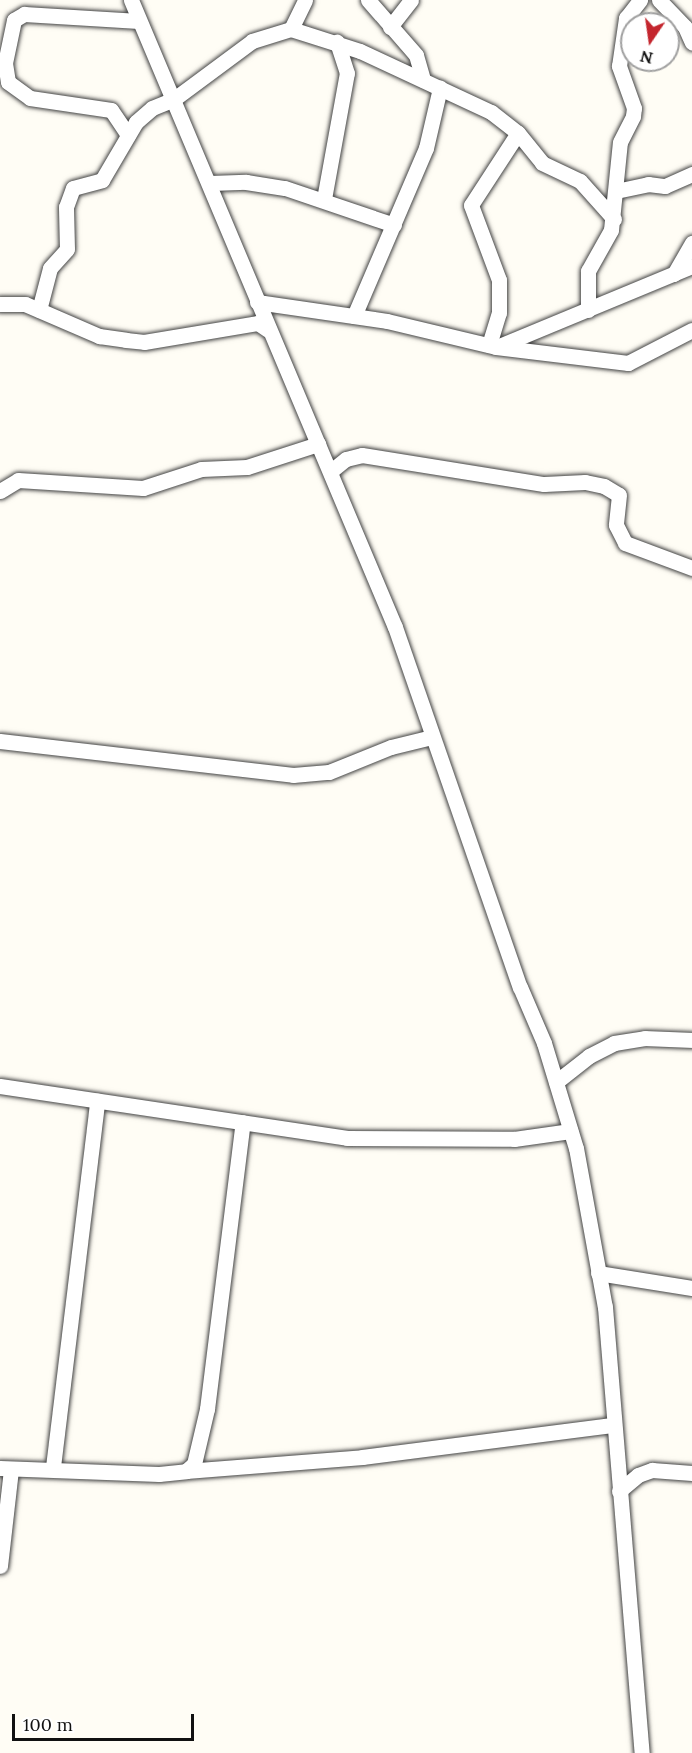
<!DOCTYPE html>
<html>
<head>
<meta charset="utf-8">
<style>
  body { margin:0 }
  #map { position:relative; width:692px; height:1753px; overflow:hidden; background:#fffdf5; font-family:Lora,serif }
  div>[style] { position:absolute }
  .roads { filter:drop-shadow(0 0 2px #444) drop-shadow(0 0 2px #444) }
  .minor>* { height:15px; margin:-7.5px; padding:0 7.5px; transform-origin:7.5px; border-radius:7.5px; background:#fff }
  span { translate:-50% -50%; white-space:nowrap; text-align:center; line-height:1.15; -webkit-text-stroke:6px #fff; paint-order:stroke }
  .north { position:absolute; left:620px; top:12px; width:60px; height:60px; box-sizing:border-box; background:#fff; border:2px solid #a0a0a0; border-radius:50%; rotate:193deg; font-size:16px; font-weight:700; line-height:24px; text-align:center; color:#111 }
  .north::after { content:''; display:block; margin:auto; width:21px; height:27px; background:#c4262e; clip-path:polygon(50% 0,100% 100%,50% 72%,0 100%) }
  .scale { position:absolute; left:12px; top:1714px; width:182px; height:27px; box-sizing:border-box; border:3px solid #111; border-top:0; padding-left:8px; font-size:18px; line-height:21px; white-space:nowrap; color:#111; -webkit-text-stroke:4px #fff; paint-order:stroke }
</style>
</head>
<body>
<div id="map">
  <div class="roads">
    <div class="minor">
      <div style="left:131px;top:0;width:680px;rotate:67.17deg"></div>
      <div style="left:395px;top:627px;width:381px;rotate:70.9deg"></div>
      <div style="left:520px;top:987px;width:61px;rotate:66.8deg"></div>
      <div style="left:544px;top:1043px;width:110px;rotate:73.1deg"></div>
      <div style="left:576px;top:1148px;width:162px;rotate:79.7deg"></div>
      <div style="left:605px;top:1307px;width:448px;rotate:85.3deg"></div>
      <div style="left:368px;top:0;width:73px;rotate:48.9deg"></div>
      <div style="left:416px;top:55px;width:26px;rotate:74deg"></div>
      <div style="left:659px;top:0;width:37px;rotate:46deg"></div>
      <div style="left:685px;top:27px;width:17px;rotate:66deg"></div>
      <div style="left:390px;top:27px;width:34px;rotate:-52deg"></div>
      <div style="left:291px;top:29px;width:32px;rotate:-64deg"></div>
      <div style="left:128px;top:135px;width:30px;rotate:-124deg"></div>
      <div style="left:111px;top:110px;width:82px;rotate:-171.6deg"></div>
      <div style="left:30px;top:98px;width:27px;rotate:-144deg"></div>
      <div style="left:8px;top:82px;width:19px;rotate:-99deg"></div>
      <div style="left:5px;top:63px;width:44px;rotate:-78.2deg"></div>
      <div style="left:14px;top:20px;width:12px;rotate:-31deg"></div>
      <div style="left:24px;top:14px;width:115px;rotate:3.5deg"></div>
      <div style="left:210px;top:183px;width:36px;rotate:-2deg"></div>
      <div style="left:246px;top:182px;width:39px;rotate:9deg"></div>
      <div style="left:285px;top:188px;width:115px;rotate:18.7deg"></div>
      <div style="left:616px;top:191px;width:33px;rotate:-12deg"></div>
      <div style="left:648px;top:184px;width:17px;rotate:7deg"></div>
      <div style="left:665px;top:186px;width:30px;rotate:-24deg"></div>
      <div style="left:324px;top:199px;width:128px;rotate:-79.7deg"></div>
      <div style="left:347px;top:73px;width:33px;rotate:-108deg"></div>
      <div style="left:674px;top:274px;width:36px;rotate:-60deg"></div>
      <div style="left:257px;top:302px;width:131px;rotate:8.3deg"></div>
      <div style="left:387px;top:321px;width:112px;rotate:13.4deg"></div>
      <div style="left:496px;top:347px;width:133px;rotate:6.9deg"></div>
      <div style="left:628px;top:363px;width:72px;rotate:-27.3deg"></div>
      <div style="left:0;top:304px;width:25px"></div>
      <div style="left:25px;top:304px;width:81px;rotate:23.4deg"></div>
      <div style="left:99px;top:336px;width:27px;rotate:8deg"></div>
      <div style="left:126px;top:340px;width:18px;rotate:6deg"></div>
      <div style="left:144px;top:342px;width:116px;rotate:-9.5deg"></div>
      <div style="left:258px;top:323px;width:12px;rotate:35deg"></div>
      <div style="left:39px;top:310px;width:43px;rotate:-75.3deg"></div>
      <div style="left:50px;top:268px;width:25px;rotate:-48deg"></div>
      <div style="left:67px;top:249px;width:42px;rotate:-91.4deg"></div>
      <div style="left:66px;top:207px;width:20px;rotate:-70deg"></div>
      <div style="left:73px;top:188px;width:30px;rotate:-15deg"></div>
      <div style="left:102px;top:180px;width:67px;rotate:-59.6deg"></div>
      <div style="left:136px;top:122px;width:21px;rotate:-41deg"></div>
      <div style="left:152px;top:108px;width:24px;rotate:-22deg"></div>
      <div style="left:174px;top:99px;width:97px;rotate:-36.6deg"></div>
      <div style="left:252px;top:41px;width:41px;rotate:-17.1deg"></div>
      <div style="left:291px;top:29px;width:72px;rotate:17.7deg"></div>
      <div style="left:360px;top:51px;width:145px;rotate:25deg"></div>
      <div style="left:491px;top:112px;width:34px;rotate:38deg"></div>
      <div style="left:518px;top:133px;width:38px;rotate:51deg"></div>
      <div style="left:542px;top:163px;width:42px;rotate:25.3deg"></div>
      <div style="left:580px;top:181px;width:51px;rotate:48.2deg"></div>
      <div style="left:588px;top:310px;width:39px;rotate:-90deg"></div>
      <div style="left:588px;top:271px;width:47px;rotate:-60.7deg"></div>
      <div style="left:611px;top:230px;width:88px;rotate:-84.2deg"></div>
      <div style="left:620px;top:142px;width:29px;rotate:-63deg"></div>
      <div style="left:633px;top:116px;width:8px;rotate:-83deg"></div>
      <div style="left:634px;top:108px;width:45px;rotate:-109.7deg"></div>
      <div style="left:619px;top:66px;width:49px;rotate:-81.7deg"></div>
      <div style="left:626px;top:18px;width:23px;rotate:-52deg"></div>
      <div style="left:354px;top:316px;width:183px;rotate:-66.8deg"></div>
      <div style="left:426px;top:148px;width:62px;rotate:-76.9deg"></div>
      <div style="left:489px;top:345px;width:34px;rotate:-73deg"></div>
      <div style="left:499px;top:313px;width:33px;rotate:-90deg"></div>
      <div style="left:499px;top:280px;width:80px;rotate:-110.5deg"></div>
      <div style="left:471px;top:205px;width:86px;rotate:-56.9deg"></div>
      <div style="left:499px;top:346px;width:209px;rotate:-22.5deg"></div>
      <div style="left:331px;top:471px;width:19px;rotate:-39deg"></div>
      <div style="left:346px;top:459px;width:16px;rotate:-14deg"></div>
      <div style="left:362px;top:455px;width:184px;rotate:9.1deg"></div>
      <div style="left:544px;top:484px;width:41px;rotate:-2.8deg"></div>
      <div style="left:585px;top:482px;width:19px;rotate:12deg"></div>
      <div style="left:604px;top:486px;width:17px;rotate:31deg"></div>
      <div style="left:619px;top:495px;width:30px;rotate:96deg"></div>
      <div style="left:616px;top:525px;width:20px;rotate:63deg"></div>
      <div style="left:625px;top:543px;width:72px;rotate:20.5deg"></div>
      <div style="left:0;top:491px;width:21px;rotate:-31deg"></div>
      <div style="left:18px;top:480px;width:125px;rotate:3.7deg"></div>
      <div style="left:143px;top:488px;width:61px;rotate:-18.1deg"></div>
      <div style="left:201px;top:469px;width:46px;rotate:-2.5deg"></div>
      <div style="left:247px;top:467px;width:75px;rotate:-17.9deg"></div>
      <div style="left:0;top:741px;width:295px;rotate:6.6deg"></div>
      <div style="left:293px;top:775px;width:36px;rotate:-5deg"></div>
      <div style="left:329px;top:772px;width:67px;rotate:-22deg"></div>
      <div style="left:391px;top:747px;width:42px;rotate:-13.7deg"></div>
      <div style="left:556px;top:1082px;width:42px;rotate:-38.2deg"></div>
      <div style="left:589px;top:1056px;width:28px;rotate:-27deg"></div>
      <div style="left:614px;top:1043px;width:31px;rotate:-9deg"></div>
      <div style="left:645px;top:1038px;width:47px;rotate:2.4deg"></div>
      <div style="left:0;top:1086px;width:351px;rotate:8.5deg"></div>
      <div style="left:347px;top:1138px;width:167px;rotate:0.3deg"></div>
      <div style="left:514px;top:1139px;width:57px;rotate:-8.1deg"></div>
      <div style="left:598px;top:1273px;width:95px;rotate:9.1deg"></div>
      <div style="left:53px;top:1467px;width:369px;rotate:-83.1deg"></div>
      <div style="left:0;top:1468px;width:159px;rotate:2.2deg"></div>
      <div style="left:159px;top:1474px;width:27px;rotate:-6deg"></div>
      <div style="left:186px;top:1471px;width:11px;rotate:-41deg"></div>
      <div style="left:194px;top:1464px;width:57px;rotate:-76.7deg"></div>
      <div style="left:207px;top:1409px;width:289px;rotate:-82.9deg"></div>
      <div style="left:186px;top:1471px;width:177px;rotate:-4.5deg"></div>
      <div style="left:362px;top:1457px;width:252px;rotate:-7.3deg"></div>
      <div style="left:619px;top:1491px;width:25px;rotate:-40deg"></div>
      <div style="left:638px;top:1475px;width:15px;rotate:-20deg"></div>
      <div style="left:652px;top:1470px;width:40px;rotate:4.3deg"></div>
      <div style="left:0;top:1566px;width:97px;rotate:-83.5deg"></div>
    </div>
  </div>
  <div class="north">N</div>
  <div class="scale">100 m</div>
</div>
</body>
</html>
